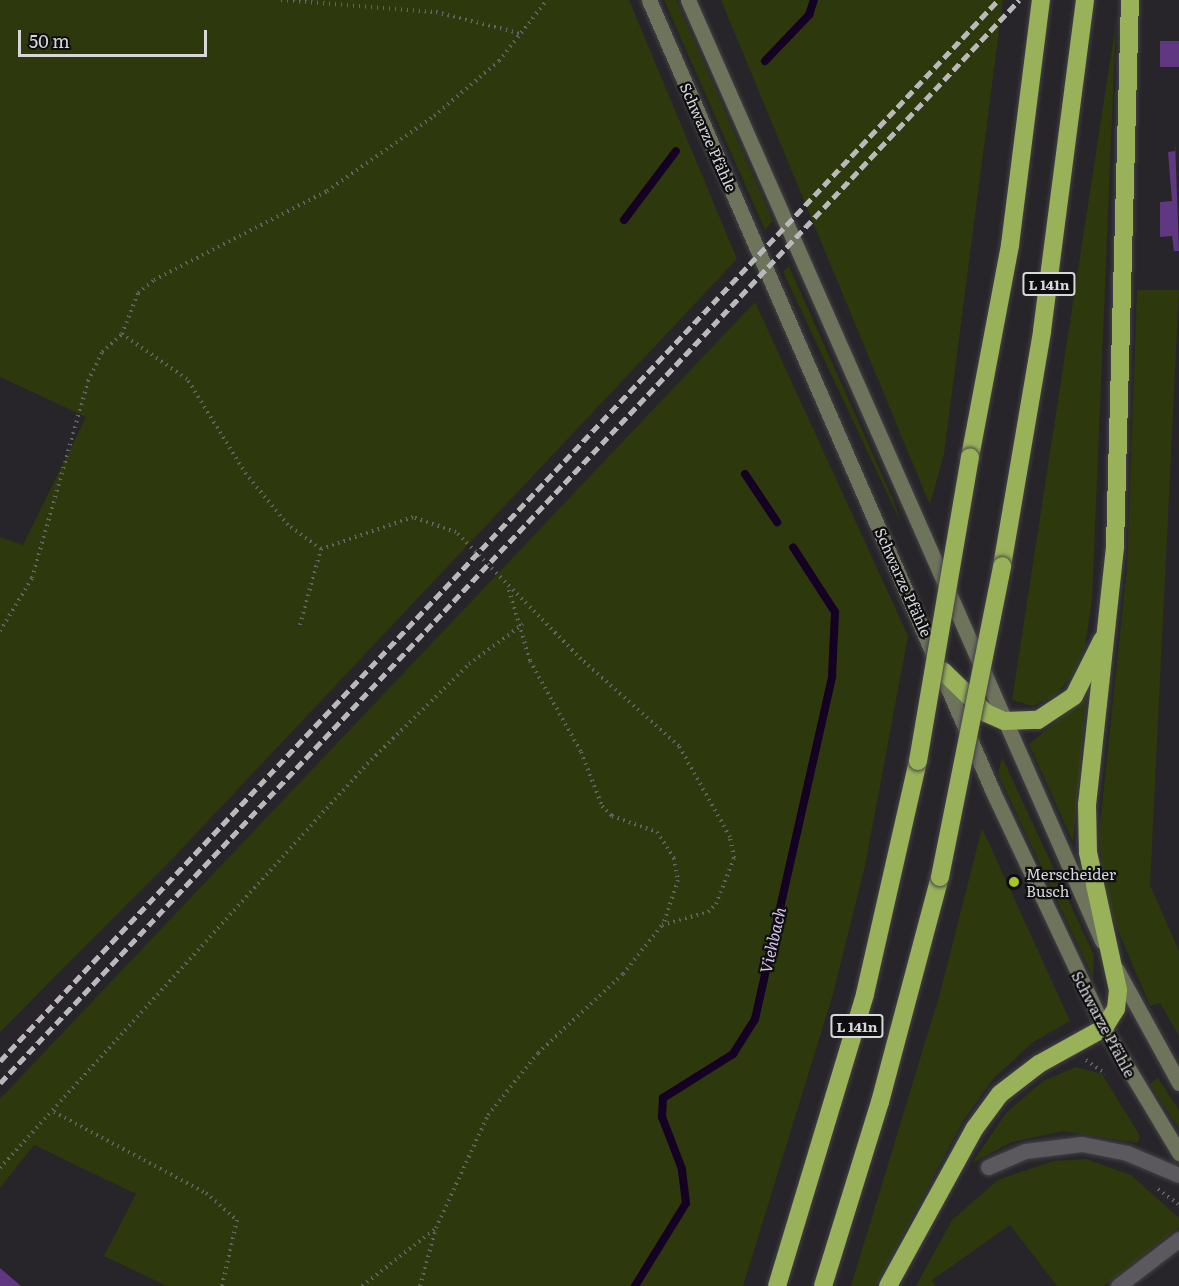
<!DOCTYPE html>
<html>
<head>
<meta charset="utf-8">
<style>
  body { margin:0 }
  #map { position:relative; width:1179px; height:1286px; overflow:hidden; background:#272529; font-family:Literata,serif }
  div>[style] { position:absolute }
  .green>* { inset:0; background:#2d380d }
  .stream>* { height:8px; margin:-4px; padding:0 4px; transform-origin:4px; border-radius:4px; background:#140123 }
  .building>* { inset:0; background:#5f3881; transform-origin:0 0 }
  .path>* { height:4px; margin-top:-2px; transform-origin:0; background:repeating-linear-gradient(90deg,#656367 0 1.5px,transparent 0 6px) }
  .roads { filter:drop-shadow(0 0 2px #444246) drop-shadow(0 0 2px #444246) }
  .lane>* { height:15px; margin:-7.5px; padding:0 7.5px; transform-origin:7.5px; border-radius:7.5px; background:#5c595e }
  .secondary>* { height:15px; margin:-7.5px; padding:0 7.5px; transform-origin:7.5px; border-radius:7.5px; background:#6e745c }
  .highway>* { height:18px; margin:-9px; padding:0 9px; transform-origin:9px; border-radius:9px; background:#99b259 }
  .rail>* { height:4.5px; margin-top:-2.25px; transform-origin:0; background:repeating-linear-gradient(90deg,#b9b8bb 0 9px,transparent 0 13.5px) }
  .bridges { filter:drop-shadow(0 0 2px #444246) drop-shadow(0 0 2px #444246) }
  .highway-bridge>* { height:18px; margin:-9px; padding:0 9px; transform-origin:9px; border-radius:9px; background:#99b259 }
  .dots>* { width:16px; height:16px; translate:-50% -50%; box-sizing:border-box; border:3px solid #0f0e10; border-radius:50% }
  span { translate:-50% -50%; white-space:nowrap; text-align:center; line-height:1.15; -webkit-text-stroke:4.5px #0f0e10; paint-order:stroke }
  .shield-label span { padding:2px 4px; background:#0f0e10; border:2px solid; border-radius:4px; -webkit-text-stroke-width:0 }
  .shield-label { font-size:14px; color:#d7d6d9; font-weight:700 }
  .street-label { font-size:15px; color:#d7d6d9 }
  .poi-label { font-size:15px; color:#d7d6d9 }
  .left { translate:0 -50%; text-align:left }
  .water-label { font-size:16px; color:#dac6f0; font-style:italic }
  .scale { position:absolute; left:18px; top:30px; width:189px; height:27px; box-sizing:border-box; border:3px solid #d7d6d9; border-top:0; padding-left:8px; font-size:18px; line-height:21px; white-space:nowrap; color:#d7d6d9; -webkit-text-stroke:4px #0f0e10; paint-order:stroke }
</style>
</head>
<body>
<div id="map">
  <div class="green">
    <div style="clip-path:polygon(0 0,629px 0,737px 259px,174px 857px,0 1032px,0 537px,23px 545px,86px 417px,0 377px)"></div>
    <div style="clip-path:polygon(664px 0,676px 0,682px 13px,773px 221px,765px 230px)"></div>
    <div style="clip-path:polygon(721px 0,1003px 0,944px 454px,930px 505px)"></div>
    <div style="clip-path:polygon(1116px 22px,1092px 599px,1085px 647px,1073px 674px,1055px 696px,1033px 706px,1012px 700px)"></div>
    <div style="clip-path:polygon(789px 266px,893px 499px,901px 523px,783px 272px)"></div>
    <div style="clip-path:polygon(1137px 290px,1179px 290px,1150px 885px,1179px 951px,1179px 1036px,1160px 1003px,1150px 1006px,1106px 902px,1099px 835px,1127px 566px)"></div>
    <div style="clip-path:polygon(755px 302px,908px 636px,865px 866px,833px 994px,743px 1286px,167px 1286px,104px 1256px,136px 1194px,34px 1145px,0 1188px,0 1099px)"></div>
    <div style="clip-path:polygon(1087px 696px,1073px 842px,1029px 744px)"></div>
    <div style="clip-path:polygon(1002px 757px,1094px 955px,1093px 977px,998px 774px)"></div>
    <div style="clip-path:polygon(982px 828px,1070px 1021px,1033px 1042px,993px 1079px,963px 1121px,876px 1286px,851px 1286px,940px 993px)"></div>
    <div style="clip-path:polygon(1076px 1067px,1102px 1074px,1140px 1136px,1138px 1143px,1063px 1131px,1012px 1142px,972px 1163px,1006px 1113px,1043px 1081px)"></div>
    <div style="clip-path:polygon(1158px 1078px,1179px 1110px,1179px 1129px,1150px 1084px)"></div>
    <div style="clip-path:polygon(1086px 1159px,1131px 1175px,1179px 1218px,1179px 1227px,1104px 1286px,1057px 1286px,1010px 1225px,932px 1280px,936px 1286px,916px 1286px,952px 1220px,998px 1180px,1053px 1161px)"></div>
  </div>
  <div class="stream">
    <div style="left:765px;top:61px;width:64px;rotate:-46.3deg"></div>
    <div style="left:809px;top:15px;width:16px;rotate:-72deg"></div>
    <div style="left:624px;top:220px;width:86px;rotate:-53deg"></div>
    <div style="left:745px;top:474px;width:58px;rotate:56.3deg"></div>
    <div style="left:635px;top:1286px;width:97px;rotate:-58.4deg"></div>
    <div style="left:686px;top:1203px;width:34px;rotate:-97deg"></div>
    <div style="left:682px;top:1169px;width:56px;rotate:-111deg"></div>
    <div style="left:662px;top:1117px;width:19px;rotate:-87deg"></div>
    <div style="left:663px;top:1098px;width:83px;rotate:-32.2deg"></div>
    <div style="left:733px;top:1054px;width:41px;rotate:-57.8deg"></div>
    <div style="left:755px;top:1019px;width:352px;rotate:-77.3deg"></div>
    <div style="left:832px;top:676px;width:64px;rotate:-87.3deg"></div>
    <div style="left:835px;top:612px;width:77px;rotate:-122.9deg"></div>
  </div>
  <div class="building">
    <div style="left:1160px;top:41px;width:19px;height:26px"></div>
    <div style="clip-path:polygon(1175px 140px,1179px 251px,1174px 251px,1172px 236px,1160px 237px,1160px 202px,1172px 201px,1168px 152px,1175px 151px)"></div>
    <div style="clip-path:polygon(0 1268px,21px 1286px,0 1286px)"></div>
  </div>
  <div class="path">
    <div style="left:281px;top:0;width:155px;rotate:4.4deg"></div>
    <div style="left:436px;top:12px;width:90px;rotate:14.2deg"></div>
    <div style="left:509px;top:590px;width:74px;rotate:73.5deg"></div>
    <div style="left:530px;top:661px;width:104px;rotate:60.7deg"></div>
    <div style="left:581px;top:752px;width:58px;rotate:68.7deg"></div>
    <div style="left:602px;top:806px;width:14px;rotate:45deg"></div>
    <div style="left:612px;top:816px;width:48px;rotate:19.6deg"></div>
    <div style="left:657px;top:832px;width:31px;rotate:57deg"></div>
    <div style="left:674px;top:858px;width:22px;rotate:80deg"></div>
    <div style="left:678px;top:880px;width:47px;rotate:108.4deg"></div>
    <div style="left:300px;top:625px;width:79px;rotate:-74.6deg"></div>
    <div style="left:0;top:631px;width:62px;rotate:-58.9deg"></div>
    <div style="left:32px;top:578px;width:205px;rotate:-74.1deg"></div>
    <div style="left:88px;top:381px;width:32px;rotate:-64deg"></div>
    <div style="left:102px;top:352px;width:27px;rotate:-42deg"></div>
    <div style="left:1086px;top:1060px;width:24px;rotate:35deg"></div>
    <div style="left:54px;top:1112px;width:172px;rotate:28.1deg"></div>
    <div style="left:206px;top:1193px;width:41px;rotate:41.1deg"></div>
    <div style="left:237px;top:1220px;width:68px;rotate:102.8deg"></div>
    <div style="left:0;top:1168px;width:546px;rotate:-47.75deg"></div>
    <div style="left:367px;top:764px;width:143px;rotate:-44.4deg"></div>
    <div style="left:469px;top:664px;width:67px;rotate:-36.5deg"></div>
    <div style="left:1158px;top:1189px;width:26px;rotate:37deg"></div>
    <div style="left:362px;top:1286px;width:93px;rotate:-38deg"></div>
    <div style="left:420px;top:1286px;width:60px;rotate:-74.6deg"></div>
    <div style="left:436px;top:1228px;width:124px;rotate:-65.3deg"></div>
    <div style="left:488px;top:1115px;width:80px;rotate:-51.1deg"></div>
    <div style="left:538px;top:1053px;width:116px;rotate:-42.9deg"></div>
    <div style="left:623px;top:974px;width:63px;rotate:-51.5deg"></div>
    <div style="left:662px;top:925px;width:48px;rotate:-15.8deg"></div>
    <div style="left:708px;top:912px;width:11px;rotate:-45deg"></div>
    <div style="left:716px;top:904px;width:49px;rotate:-68.6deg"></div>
    <div style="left:734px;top:858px;width:21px;rotate:-101deg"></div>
    <div style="left:730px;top:837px;width:104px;rotate:-119.3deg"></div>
    <div style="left:679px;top:746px;width:131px;rotate:-138.4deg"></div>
    <div style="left:581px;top:659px;width:178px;rotate:-134.5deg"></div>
    <div style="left:456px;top:532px;width:46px;rotate:-160.8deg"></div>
    <div style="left:413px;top:517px;width:97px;rotate:160.8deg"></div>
    <div style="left:321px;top:549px;width:41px;rotate:-144deg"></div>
    <div style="left:288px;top:525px;width:66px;rotate:-129.5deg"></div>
    <div style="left:246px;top:474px;width:112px;rotate:-121.8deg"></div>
    <div style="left:187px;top:379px;width:79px;rotate:-145.3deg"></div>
    <div style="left:122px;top:334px;width:44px;rotate:-68.7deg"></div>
    <div style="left:138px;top:293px;width:21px;rotate:-39deg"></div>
    <div style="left:154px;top:280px;width:195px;rotate:-27.2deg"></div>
    <div style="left:327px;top:191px;width:131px;rotate:-35deg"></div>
    <div style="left:434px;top:116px;width:85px;rotate:-40.2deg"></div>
    <div style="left:499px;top:61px;width:78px;rotate:-51.8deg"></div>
  </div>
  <div class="roads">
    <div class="lane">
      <div style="left:988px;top:1167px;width:40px;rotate:-23.4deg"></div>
      <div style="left:1025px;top:1151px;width:57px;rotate:-7deg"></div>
      <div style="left:1082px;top:1144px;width:46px;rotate:11.3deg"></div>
      <div style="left:1127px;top:1153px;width:56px;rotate:22.9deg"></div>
      <div style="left:1118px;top:1286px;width:77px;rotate:-37.6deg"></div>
    </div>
    <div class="secondary">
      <div style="left:649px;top:0;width:863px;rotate:66.52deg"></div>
      <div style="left:993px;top:792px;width:261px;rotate:64.8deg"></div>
      <div style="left:1104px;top:1028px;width:146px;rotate:59deg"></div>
      <div style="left:688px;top:0;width:1028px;rotate:66.25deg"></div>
      <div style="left:1117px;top:970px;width:129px;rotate:61.2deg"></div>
    </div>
    <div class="highway">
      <div style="left:970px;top:457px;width:216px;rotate:-79.3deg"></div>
      <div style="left:1010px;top:245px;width:247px;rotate:-82.8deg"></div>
      <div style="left:1002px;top:566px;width:238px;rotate:-80.3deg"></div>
      <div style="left:1042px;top:331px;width:334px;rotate:-82.6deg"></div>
      <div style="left:943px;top:671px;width:60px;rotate:44.3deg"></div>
      <div style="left:986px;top:713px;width:20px;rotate:24deg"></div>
      <div style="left:1004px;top:721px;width:34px;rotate:-2deg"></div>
      <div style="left:1038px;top:720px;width:43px;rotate:-33.7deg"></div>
      <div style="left:1074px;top:696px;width:63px;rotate:-63.4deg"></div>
      <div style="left:777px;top:1286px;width:305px;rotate:-73.2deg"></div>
      <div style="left:865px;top:994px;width:239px;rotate:-77.2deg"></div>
      <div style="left:823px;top:1286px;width:193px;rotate:-72.8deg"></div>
      <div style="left:880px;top:1102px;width:233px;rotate:-75.1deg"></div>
      <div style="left:888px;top:1286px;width:180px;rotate:-61.2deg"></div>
      <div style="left:975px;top:1128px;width:42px;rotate:-53.7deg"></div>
      <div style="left:1000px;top:1094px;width:49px;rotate:-37.6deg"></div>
      <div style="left:1039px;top:1064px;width:74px;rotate:-29deg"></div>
      <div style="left:1104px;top:1028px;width:22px;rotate:-58deg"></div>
      <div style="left:1116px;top:1009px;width:19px;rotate:-84deg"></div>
      <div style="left:1118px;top:990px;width:141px;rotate:-102.3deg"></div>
      <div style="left:1088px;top:852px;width:47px;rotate:-91.2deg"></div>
      <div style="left:1087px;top:805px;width:261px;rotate:-83.8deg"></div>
      <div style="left:1115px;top:546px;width:546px;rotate:-88.43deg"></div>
    </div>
  </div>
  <div class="rail">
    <div style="left:0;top:1061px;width:1457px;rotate:-46.75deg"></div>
    <div style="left:0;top:1083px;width:1487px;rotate:-46.74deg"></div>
  </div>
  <div class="bridges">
    <div class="highway-bridge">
      <div style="left:918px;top:761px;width:308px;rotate:-80.3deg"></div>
      <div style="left:940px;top:877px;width:317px;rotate:-78.7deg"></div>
    </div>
  </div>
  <div class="dots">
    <div style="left:1014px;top:882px;background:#a4c825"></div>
  </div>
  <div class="shield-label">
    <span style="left:1049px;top:284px">L 141n</span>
    <span style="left:857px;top:1026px">L 141n</span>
  </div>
  <div class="street-label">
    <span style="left:709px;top:137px;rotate:66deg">Schwarze Pfähle</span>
    <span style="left:904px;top:582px;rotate:66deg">Schwarze Pfähle</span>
    <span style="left:1104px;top:1024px;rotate:62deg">Schwarze Pfähle</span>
  </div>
  <div class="poi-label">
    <span class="left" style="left:1026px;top:882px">Merscheider<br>Busch</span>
  </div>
  <div class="water-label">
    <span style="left:772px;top:940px;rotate:-77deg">Viehbach</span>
  </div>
  <div class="scale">50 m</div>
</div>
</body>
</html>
